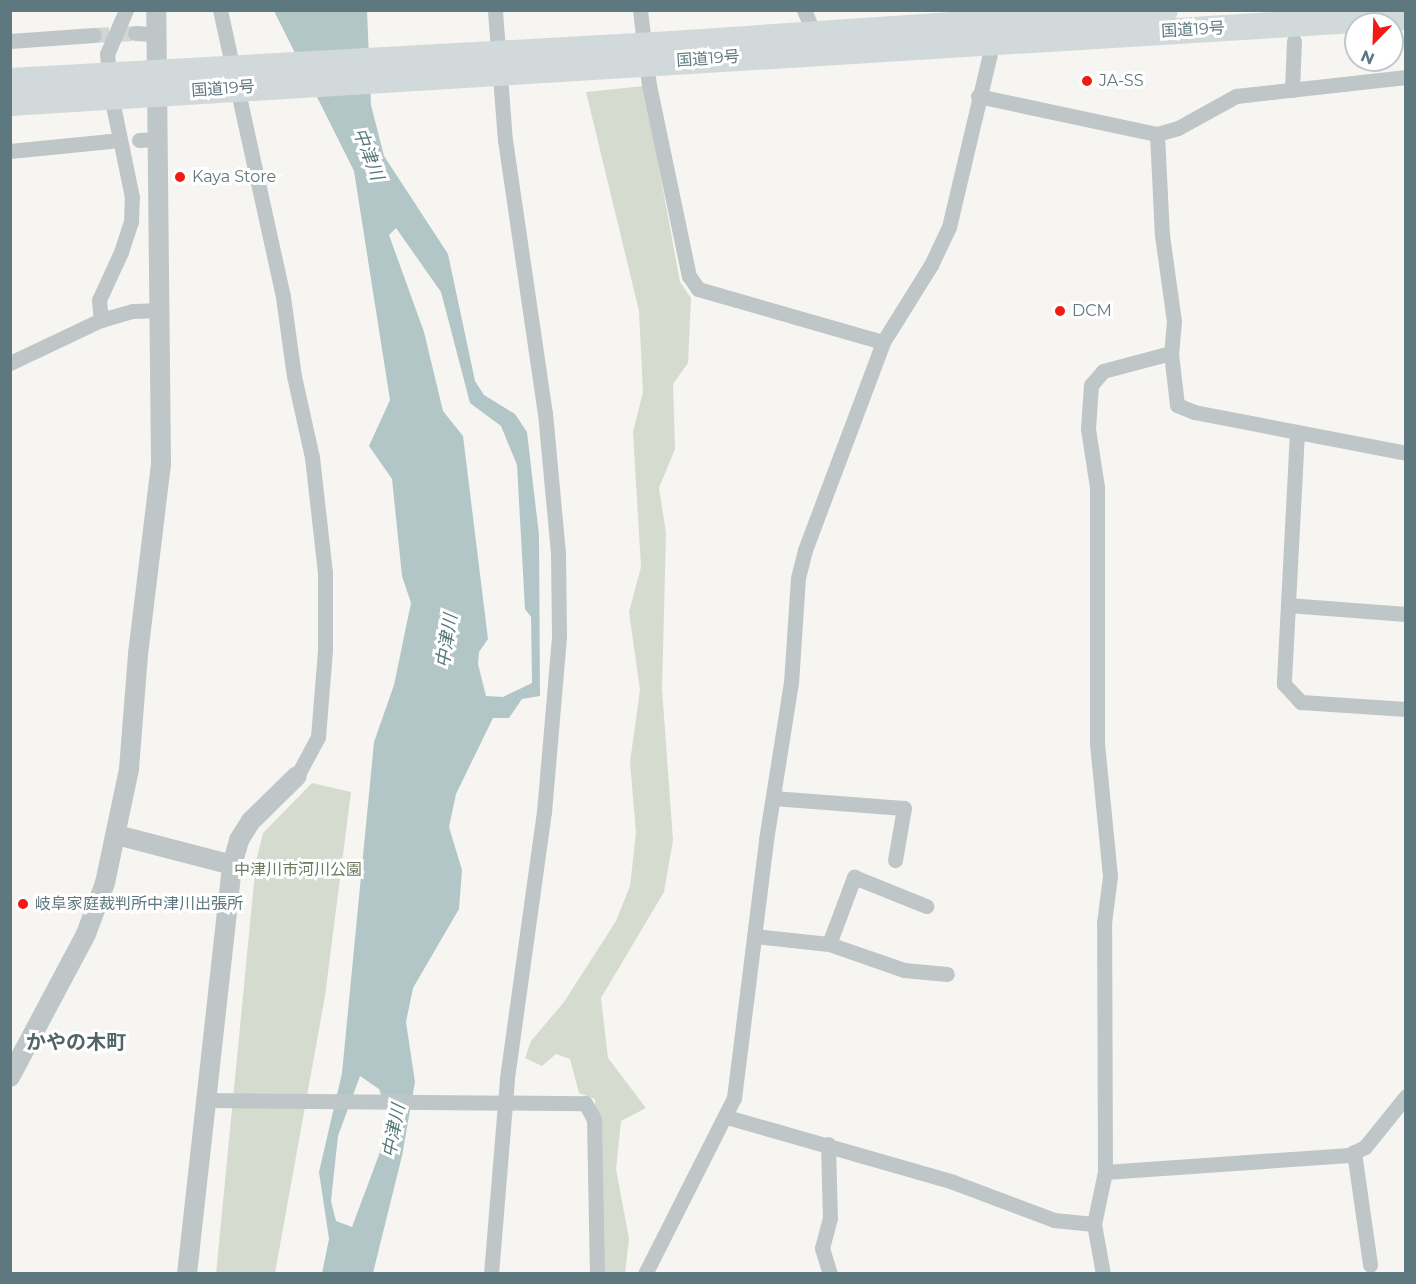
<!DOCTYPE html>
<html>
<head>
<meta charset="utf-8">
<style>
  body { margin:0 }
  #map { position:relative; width:1416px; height:1284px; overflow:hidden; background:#f6f5f1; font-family:Montserrat,"Noto Sans JP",sans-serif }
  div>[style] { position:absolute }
  .green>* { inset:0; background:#d6dbd0 }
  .water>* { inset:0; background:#b3c6c7 }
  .minor-tunnel>* { height:15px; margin-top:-7.5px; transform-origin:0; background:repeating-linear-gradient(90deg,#d0d6d4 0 15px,transparent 0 23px) }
  .minor>* { height:15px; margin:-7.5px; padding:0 7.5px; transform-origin:7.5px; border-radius:7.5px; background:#bfc6c8 }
  .tertiary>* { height:20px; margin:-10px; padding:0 10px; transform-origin:10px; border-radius:10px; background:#bfc6c8 }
  .trunk>* { height:26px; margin:-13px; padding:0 13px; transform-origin:13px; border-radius:13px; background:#d2d9db }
  .dots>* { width:16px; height:16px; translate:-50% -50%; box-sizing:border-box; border:3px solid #fff; border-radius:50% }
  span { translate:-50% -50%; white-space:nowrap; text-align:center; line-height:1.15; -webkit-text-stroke:6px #fff; paint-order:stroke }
  .street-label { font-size:16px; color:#5e787f }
  .poi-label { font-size:16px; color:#5e787f }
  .left { translate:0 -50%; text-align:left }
  .park-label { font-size:16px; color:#6c7b61 }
  .water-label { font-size:18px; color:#58797b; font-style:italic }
  .quarter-label { font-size:20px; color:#506469; font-weight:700 }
  .frame { position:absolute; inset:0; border:12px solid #5e787f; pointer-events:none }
  .north { position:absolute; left:1344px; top:12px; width:60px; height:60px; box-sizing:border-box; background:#fff; border:2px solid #bfc9cc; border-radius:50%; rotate:203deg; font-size:16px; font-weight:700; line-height:24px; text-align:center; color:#5e787f }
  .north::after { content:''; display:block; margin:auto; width:21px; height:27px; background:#f11a15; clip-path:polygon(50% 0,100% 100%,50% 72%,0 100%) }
</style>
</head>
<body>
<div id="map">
  <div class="green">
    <div style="clip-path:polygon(644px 86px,680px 282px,691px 298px,688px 363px,673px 384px,675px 449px,659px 488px,666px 533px,662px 689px,673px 840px,664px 892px,601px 998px,608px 1058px,646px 1108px,621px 1121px,616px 1169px,629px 1239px,625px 1273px,600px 1273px,595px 1099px,579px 1093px,570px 1059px,556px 1054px,542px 1066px,525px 1058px,531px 1041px,564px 1002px,616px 921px,630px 886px,636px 833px,630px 762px,640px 690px,629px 612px,641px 567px,633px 432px,643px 392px,639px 311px,586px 92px)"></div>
    <div style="clip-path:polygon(312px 783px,351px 792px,325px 996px,275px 1273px,216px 1274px,256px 862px,263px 833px)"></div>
  </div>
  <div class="water">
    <div style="clip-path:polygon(evenodd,274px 11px,367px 11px,371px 105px,384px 156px,448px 254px,475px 381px,484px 395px,515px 414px,527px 432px,539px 535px,540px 696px,522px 699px,509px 718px,493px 718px,456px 794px,449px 827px,462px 870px,459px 909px,413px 988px,406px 1022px,415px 1082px,402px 1156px,373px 1273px,322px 1273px,329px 1239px,319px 1172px,342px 1073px,374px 742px,394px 685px,411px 603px,402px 576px,392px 479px,369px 446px,390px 400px,354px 171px,274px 11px,396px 228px,441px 292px,470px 403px,501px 426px,517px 465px,525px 609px,531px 617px,532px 683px,503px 697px,486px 696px,478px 664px,479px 652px,488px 639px,463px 436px,443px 411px,424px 332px,389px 235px,396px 228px,274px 11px,360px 1076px,379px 1089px,388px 1114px,383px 1144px,352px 1227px,336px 1221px,331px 1201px,338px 1136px,360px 1076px)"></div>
  </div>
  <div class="minor-tunnel">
    <div style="left:94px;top:35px;width:41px;rotate:-2.8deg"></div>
  </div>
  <div class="minor">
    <div style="left:220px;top:10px;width:294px;rotate:77.6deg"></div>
    <div style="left:283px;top:297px;width:80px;rotate:82.1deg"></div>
    <div style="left:294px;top:376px;width:83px;rotate:77.5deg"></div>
    <div style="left:312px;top:457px;width:116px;rotate:83.6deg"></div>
    <div style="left:325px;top:572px;width:78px;rotate:90deg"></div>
    <div style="left:325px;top:650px;width:87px;rotate:94.6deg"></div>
    <div style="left:318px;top:737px;width:44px;rotate:118.3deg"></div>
    <div style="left:640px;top:10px;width:76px;rotate:83.2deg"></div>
    <div style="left:649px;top:85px;width:195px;rotate:78.2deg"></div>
    <div style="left:689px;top:276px;width:16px;rotate:55deg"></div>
    <div style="left:698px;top:289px;width:192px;rotate:16deg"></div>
    <div style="left:804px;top:10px;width:26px;rotate:67deg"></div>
    <div style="left:135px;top:33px;width:22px;rotate:3deg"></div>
    <div style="left:10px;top:41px;width:84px;rotate:-4.1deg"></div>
    <div style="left:109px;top:75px;width:21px;rotate:-95deg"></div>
    <div style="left:107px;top:54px;width:48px;rotate:-66.6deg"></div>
    <div style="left:1292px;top:90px;width:49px;rotate:-87.7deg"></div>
    <div style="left:978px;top:96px;width:183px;rotate:12deg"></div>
    <div style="left:1157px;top:134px;width:22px;rotate:-16deg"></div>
    <div style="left:1178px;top:128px;width:66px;rotate:-28.9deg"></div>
    <div style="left:1236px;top:96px;width:171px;rotate:-6.4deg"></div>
    <div style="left:1157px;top:134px;width:101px;rotate:87.2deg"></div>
    <div style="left:1162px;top:235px;width:87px;rotate:82.1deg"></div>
    <div style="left:1174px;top:321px;width:32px;rotate:95deg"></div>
    <div style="left:1171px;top:353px;width:52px;rotate:83.4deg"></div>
    <div style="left:1177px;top:405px;width:18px;rotate:22deg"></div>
    <div style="left:1194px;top:412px;width:216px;rotate:10.9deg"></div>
    <div style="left:139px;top:140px;width:17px;rotate:-3deg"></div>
    <div style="left:10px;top:151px;width:101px;rotate:-5.7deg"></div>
    <div style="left:101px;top:320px;width:20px;rotate:-96deg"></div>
    <div style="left:99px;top:300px;width:53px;rotate:-65.4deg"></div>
    <div style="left:121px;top:252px;width:32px;rotate:-72deg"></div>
    <div style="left:131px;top:222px;width:25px;rotate:-88deg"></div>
    <div style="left:132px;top:197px;width:103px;rotate:-101.7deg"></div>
    <div style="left:10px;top:363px;width:101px;rotate:-25.3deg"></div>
    <div style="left:101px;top:320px;width:33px;rotate:-16deg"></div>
    <div style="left:133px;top:311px;width:24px;rotate:-2deg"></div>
    <div style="left:1297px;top:432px;width:252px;rotate:93deg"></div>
    <div style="left:1284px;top:684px;width:25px;rotate:47deg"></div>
    <div style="left:1301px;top:702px;width:105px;rotate:3.8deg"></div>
    <div style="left:1288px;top:605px;width:118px;rotate:4.4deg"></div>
    <div style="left:773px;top:798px;width:131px;rotate:4.4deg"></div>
    <div style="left:904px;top:808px;width:53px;rotate:99.8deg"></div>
    <div style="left:754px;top:936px;width:75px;rotate:6.1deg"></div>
    <div style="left:829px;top:944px;width:79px;rotate:19.1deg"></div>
    <div style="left:904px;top:970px;width:43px;rotate:5.3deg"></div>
    <div style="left:829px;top:944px;width:72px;rotate:-69.5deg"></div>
    <div style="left:854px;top:877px;width:78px;rotate:21.9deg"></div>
    <div style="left:208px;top:1100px;width:377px;rotate:0.5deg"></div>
    <div style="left:585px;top:1103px;width:18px;rotate:61deg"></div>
    <div style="left:594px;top:1119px;width:155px;rotate:88.9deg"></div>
    <div style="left:727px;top:1117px;width:235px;rotate:16deg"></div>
    <div style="left:953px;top:1182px;width:108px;rotate:20.6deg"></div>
    <div style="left:1054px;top:1220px;width:40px;rotate:5.7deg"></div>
    <div style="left:828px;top:1144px;width:74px;rotate:88.5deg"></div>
    <div style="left:830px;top:1218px;width:31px;rotate:105deg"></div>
    <div style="left:822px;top:1248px;width:27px;rotate:73deg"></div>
    <div style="left:1354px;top:1152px;width:114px;rotate:81.9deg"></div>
    <div style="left:1105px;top:1172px;width:245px;rotate:-4deg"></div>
    <div style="left:1349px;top:1155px;width:18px;rotate:-27deg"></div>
    <div style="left:1365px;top:1147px;width:65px;rotate:-51.2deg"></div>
    <div style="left:491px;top:1274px;width:197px;rotate:-85.3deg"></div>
    <div style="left:507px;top:1078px;width:269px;rotate:-82.1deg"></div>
    <div style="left:544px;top:812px;width:177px;rotate:-85.1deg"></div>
    <div style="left:559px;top:636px;width:83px;rotate:-90.7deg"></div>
    <div style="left:558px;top:553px;width:140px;rotate:-95.3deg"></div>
    <div style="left:545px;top:414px;width:276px;rotate:-98.3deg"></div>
    <div style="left:505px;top:141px;width:131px;rotate:-94.4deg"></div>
    <div style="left:645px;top:1274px;width:197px;rotate:-63.2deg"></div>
    <div style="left:734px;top:1098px;width:260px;rotate:-82.9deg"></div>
    <div style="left:766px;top:840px;width:159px;rotate:-81deg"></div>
    <div style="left:791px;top:683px;width:105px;rotate:-86.2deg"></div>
    <div style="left:798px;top:578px;width:29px;rotate:-76deg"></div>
    <div style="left:805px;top:550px;width:222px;rotate:-69.4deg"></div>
    <div style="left:883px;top:342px;width:91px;rotate:-58.1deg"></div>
    <div style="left:931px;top:265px;width:42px;rotate:-64.7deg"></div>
    <div style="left:949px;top:227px;width:191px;rotate:-76.7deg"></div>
    <div style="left:1103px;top:1274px;width:51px;rotate:-100.2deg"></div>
    <div style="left:1094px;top:1224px;width:53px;rotate:-78.1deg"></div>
    <div style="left:1105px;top:1172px;width:249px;rotate:-90.2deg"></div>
    <div style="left:1104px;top:923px;width:47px;rotate:-82.7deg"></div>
    <div style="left:1110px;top:876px;width:133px;rotate:-95.6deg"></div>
    <div style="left:1097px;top:744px;width:257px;rotate:-90deg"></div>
    <div style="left:1097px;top:487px;width:59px;rotate:-98.8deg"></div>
    <div style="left:1088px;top:429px;width:44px;rotate:-86.1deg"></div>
    <div style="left:1091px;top:385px;width:18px;rotate:-49deg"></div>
    <div style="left:1103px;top:371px;width:70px;rotate:-14.8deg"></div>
  </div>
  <div class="tertiary">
    <div style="left:117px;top:835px;width:119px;rotate:14.6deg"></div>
    <div style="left:10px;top:1077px;width:162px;rotate:-62deg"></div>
    <div style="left:86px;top:934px;width:54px;rotate:-69.6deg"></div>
    <div style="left:105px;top:883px;width:116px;rotate:-78.1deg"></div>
    <div style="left:129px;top:769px;width:115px;rotate:-85.5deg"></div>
    <div style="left:138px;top:654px;width:192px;rotate:-83.1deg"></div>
    <div style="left:161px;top:463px;width:453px;rotate:-90.6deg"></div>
    <div style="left:187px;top:1274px;width:411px;rotate:-83.7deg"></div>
    <div style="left:232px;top:865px;width:26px;rotate:-74deg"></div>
    <div style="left:239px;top:840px;width:22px;rotate:-58deg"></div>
    <div style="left:251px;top:821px;width:64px;rotate:-44.4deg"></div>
  </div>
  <div class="trunk">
    <div style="left:10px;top:81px;width:663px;rotate:-3.2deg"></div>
    <div style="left:672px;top:44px;width:494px;rotate:-3.9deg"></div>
    <div style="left:10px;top:103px;width:1399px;rotate:-3.53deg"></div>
  </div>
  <div class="dots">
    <div style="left:1087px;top:81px;background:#f11a15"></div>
    <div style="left:180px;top:177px;background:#f11a15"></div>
    <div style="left:1060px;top:311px;background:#f11a15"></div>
    <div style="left:23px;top:904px;background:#f11a15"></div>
  </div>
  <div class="street-label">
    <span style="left:1193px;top:30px;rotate:-3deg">国道19号</span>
    <span style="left:708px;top:59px;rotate:-4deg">国道19号</span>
    <span style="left:223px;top:89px;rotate:-4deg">国道19号</span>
  </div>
  <div class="poi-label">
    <span class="left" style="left:1099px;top:81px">JA-SS</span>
    <span class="left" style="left:192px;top:177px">Kaya Store</span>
    <span class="left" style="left:1072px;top:311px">DCM</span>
    <span class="left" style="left:35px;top:904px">岐阜家庭裁判所中津川出張所</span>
  </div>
  <div class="park-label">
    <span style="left:298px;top:870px">中津川市河川公園</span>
  </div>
  <div class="water-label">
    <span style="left:368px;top:154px;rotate:69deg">中津川</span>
    <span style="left:447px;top:641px;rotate:-81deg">中津川</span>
    <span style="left:394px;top:1131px;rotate:-79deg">中津川</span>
  </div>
  <div class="quarter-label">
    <span style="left:76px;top:1042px">かやの木町</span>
  </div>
  <div class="frame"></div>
  <div class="north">N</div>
</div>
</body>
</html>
